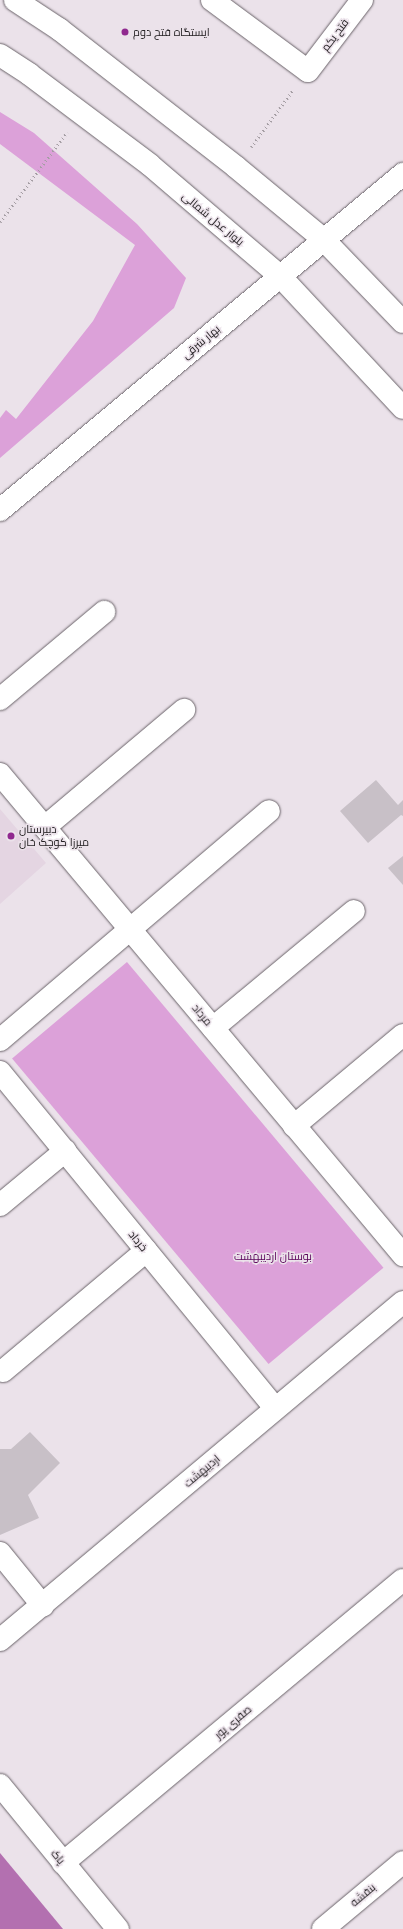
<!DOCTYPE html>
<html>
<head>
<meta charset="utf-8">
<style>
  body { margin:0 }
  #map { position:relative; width:403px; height:1929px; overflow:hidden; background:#ebe2ea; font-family:"Space Grotesk",Cairo,sans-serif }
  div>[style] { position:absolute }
  .built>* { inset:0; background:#e4d5e2 }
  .green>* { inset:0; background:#dca1d9; transform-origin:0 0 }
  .water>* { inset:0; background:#b370b0 }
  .building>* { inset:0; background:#c8c0c7 }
  .path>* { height:2.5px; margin-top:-1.25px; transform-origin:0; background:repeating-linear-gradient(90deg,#a59ea4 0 1px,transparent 0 4px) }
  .roads { filter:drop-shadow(0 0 1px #6a6369) drop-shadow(0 0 1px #6a6369) }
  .minor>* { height:22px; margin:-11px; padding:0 11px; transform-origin:11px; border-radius:11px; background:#fff }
  .major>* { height:22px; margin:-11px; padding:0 11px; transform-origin:11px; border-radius:11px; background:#fff }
  .dots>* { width:11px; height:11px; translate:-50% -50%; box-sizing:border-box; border:2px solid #ebe2ea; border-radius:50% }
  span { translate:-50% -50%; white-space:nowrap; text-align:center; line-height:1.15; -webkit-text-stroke:3px #ebe2ea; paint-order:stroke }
  .poi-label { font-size:11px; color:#242123 }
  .left { translate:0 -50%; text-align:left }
  .street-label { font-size:11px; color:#242123 }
  .park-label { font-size:11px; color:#590159 }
</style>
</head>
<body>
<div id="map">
  <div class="built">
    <div style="clip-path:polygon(0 809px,46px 863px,0 904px)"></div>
  </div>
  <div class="green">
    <div style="clip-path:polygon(0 112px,34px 133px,137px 224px,186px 278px,174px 308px,0 458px,0 418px,6px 410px,16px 419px,93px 321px,135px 245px,0 144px)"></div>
    <div style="left:127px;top:962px;width:399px;height:150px;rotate:50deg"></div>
  </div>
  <div class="water">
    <div style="clip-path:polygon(0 1853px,63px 1929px,0 1929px)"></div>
  </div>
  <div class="building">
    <div style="clip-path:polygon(376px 780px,398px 805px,403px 800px,403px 816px,401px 815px,368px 843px,340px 811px)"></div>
    <div style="clip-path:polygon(403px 856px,403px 885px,388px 868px)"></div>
    <div style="clip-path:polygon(30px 1432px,60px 1463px,28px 1495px,39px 1518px,0 1535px,0 1449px,11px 1449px)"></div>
  </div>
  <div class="path">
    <div style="left:251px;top:147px;width:71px;rotate:-53.6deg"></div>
    <div style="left:0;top:222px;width:112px;rotate:-53.3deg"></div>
  </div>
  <div class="roads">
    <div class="minor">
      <div style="left:212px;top:0;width:119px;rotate:36.5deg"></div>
      <div style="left:308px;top:71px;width:89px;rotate:-52.7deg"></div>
      <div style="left:0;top:510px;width:525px;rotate:-39.82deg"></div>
      <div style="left:0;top:699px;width:136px;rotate:-39.9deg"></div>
      <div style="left:0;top:774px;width:628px;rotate:50.04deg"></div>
      <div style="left:45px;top:827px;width:182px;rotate:-40.1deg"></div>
      <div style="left:213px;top:1028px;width:183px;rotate:-39.7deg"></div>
      <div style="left:0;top:1040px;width:353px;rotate:-40.4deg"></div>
      <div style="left:0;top:1072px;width:434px;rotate:50.7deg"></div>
      <div style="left:294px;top:1126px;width:142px;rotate:-39.9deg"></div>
      <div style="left:0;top:1205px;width:85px;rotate:-39.7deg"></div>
      <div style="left:3px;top:1371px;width:187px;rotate:-40deg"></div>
      <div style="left:0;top:1553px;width:68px;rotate:50.9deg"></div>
      <div style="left:0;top:1640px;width:526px;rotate:-39.99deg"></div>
      <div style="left:0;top:1785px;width:186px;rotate:50.7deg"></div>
      <div style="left:63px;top:1863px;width:442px;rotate:-39.8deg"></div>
      <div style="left:323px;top:1929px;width:104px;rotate:-39.9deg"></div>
    </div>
    <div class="major">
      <div style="left:15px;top:0;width:53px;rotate:33.4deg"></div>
      <div style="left:59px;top:29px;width:224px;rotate:37.9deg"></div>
      <div style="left:236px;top:167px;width:113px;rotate:39.6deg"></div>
      <div style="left:323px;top:239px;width:115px;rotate:46.1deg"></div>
      <div style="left:0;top:55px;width:35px;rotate:33deg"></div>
      <div style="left:29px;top:74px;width:151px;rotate:36.9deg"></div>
      <div style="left:150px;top:165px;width:171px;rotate:40.5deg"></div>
      <div style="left:280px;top:276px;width:180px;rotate:47deg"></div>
    </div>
  </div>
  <div class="dots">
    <div style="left:125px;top:32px;background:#90298f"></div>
    <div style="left:11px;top:836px;background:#90298f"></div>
  </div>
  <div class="poi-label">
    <span class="left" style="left:133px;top:32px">ایستگاه فتح دوم</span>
    <span class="left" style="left:19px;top:836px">دبیرستان<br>میرزا کوچک خان</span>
  </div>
  <div class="street-label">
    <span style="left:335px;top:35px;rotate:-53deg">فتح یکم</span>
    <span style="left:213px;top:219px;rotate:40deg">بلوار عدل شمالی</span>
    <span style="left:201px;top:342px;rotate:-40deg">بهار شرقی</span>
    <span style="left:202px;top:1015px;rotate:50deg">مرداد</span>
    <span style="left:138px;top:1241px;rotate:51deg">خرداد</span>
    <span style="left:202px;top:1471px;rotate:-40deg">اردیبهشت</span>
    <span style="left:233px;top:1722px;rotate:-40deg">صفری پور</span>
    <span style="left:58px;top:1857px;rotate:51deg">پاک</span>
    <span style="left:363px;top:1895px;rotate:-40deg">بنفشه</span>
  </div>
  <div class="park-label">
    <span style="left:273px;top:1256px">بوستان اردیبهشت</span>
  </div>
</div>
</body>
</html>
